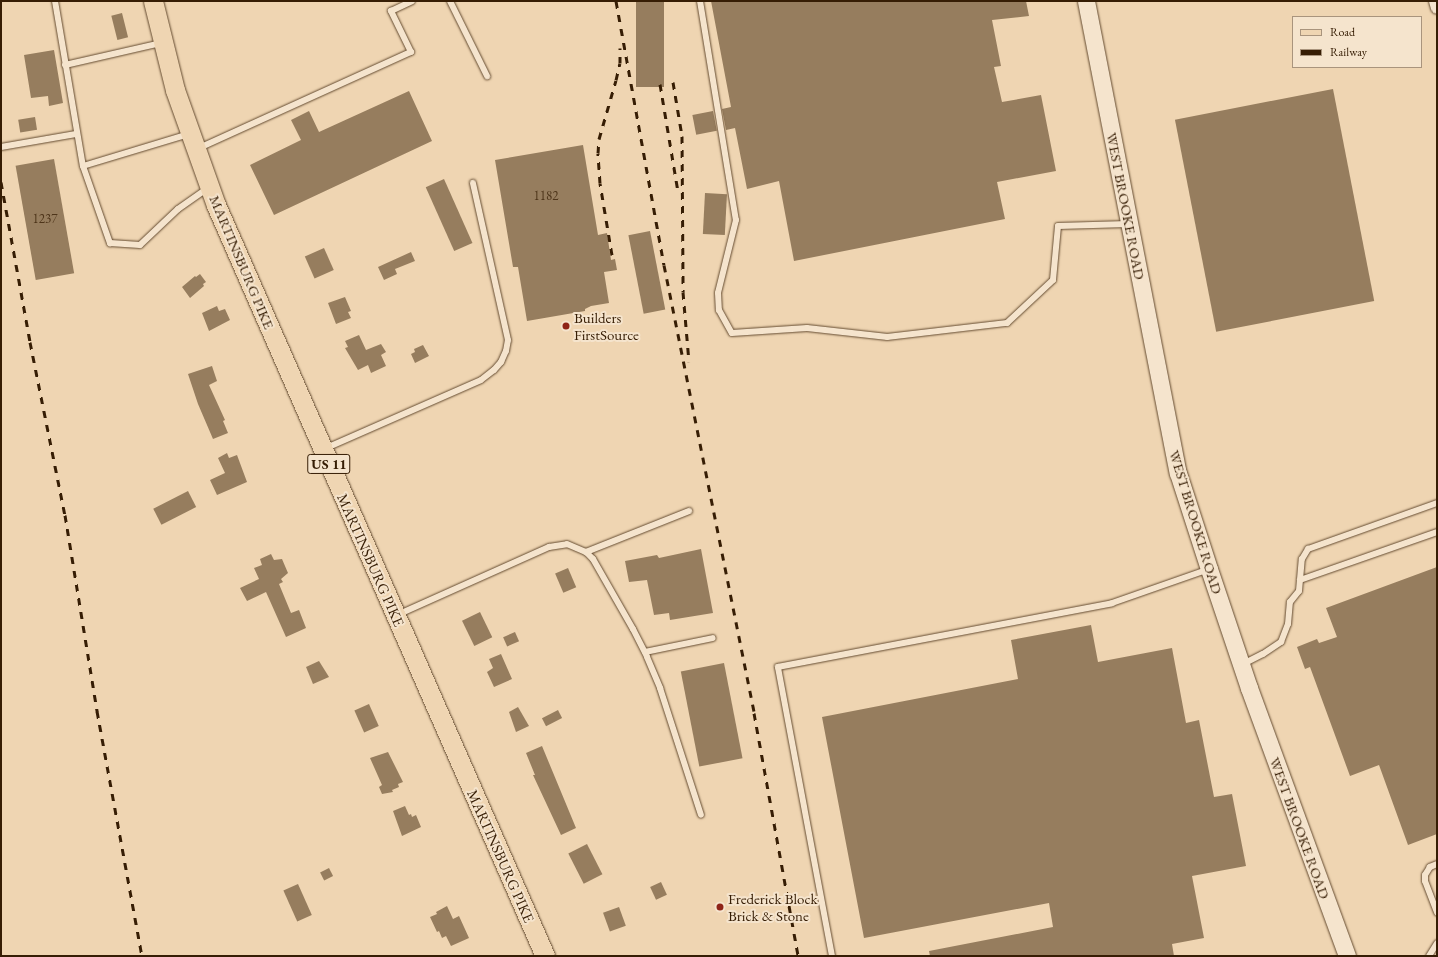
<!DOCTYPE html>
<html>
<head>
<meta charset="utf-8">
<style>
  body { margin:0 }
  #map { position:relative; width:1438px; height:957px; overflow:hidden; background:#efd5b2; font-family:"EB Garamond",serif }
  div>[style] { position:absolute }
  .building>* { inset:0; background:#967d5e; transform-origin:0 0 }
  .roads { filter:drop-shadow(0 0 1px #644b30) drop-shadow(0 0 1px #644b30) }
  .lane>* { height:6px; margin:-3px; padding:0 3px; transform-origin:3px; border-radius:3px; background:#f5e4cd }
  .street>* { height:12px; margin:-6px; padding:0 6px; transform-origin:6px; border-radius:6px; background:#f5e4cd }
  .secondary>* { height:17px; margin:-8.5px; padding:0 8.5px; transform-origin:8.5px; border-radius:8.5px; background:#f5e4cd }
  .primary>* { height:19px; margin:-9.5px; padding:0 9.5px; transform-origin:9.5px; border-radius:9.5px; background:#efd5b2 }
  .rail>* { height:3px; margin-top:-1.5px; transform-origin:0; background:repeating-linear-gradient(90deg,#361d04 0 7px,transparent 0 14px) }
  .dots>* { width:11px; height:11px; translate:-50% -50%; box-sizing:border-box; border:2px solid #f5e4cd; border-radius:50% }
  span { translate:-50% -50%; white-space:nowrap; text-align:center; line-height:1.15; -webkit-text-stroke:4px #f5e4cd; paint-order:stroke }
  .number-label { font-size:13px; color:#4e351a }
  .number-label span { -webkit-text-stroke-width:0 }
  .shield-label span { padding:1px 3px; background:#f5e4cd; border:1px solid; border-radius:3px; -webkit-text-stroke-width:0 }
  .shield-label { font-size:14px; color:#361d04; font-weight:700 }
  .street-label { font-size:15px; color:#361d04 }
  .poi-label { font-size:15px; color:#361d04 }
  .left { translate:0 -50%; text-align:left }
  .frame { position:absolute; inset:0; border:2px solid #361d04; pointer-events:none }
  .legend { position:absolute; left:1292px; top:16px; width:130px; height:52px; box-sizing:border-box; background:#f5e4cd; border:1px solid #a9947d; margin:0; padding:5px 7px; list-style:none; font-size:12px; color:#361d04 }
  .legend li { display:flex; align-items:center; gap:8px; height:20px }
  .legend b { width:20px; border:1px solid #a9947d }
</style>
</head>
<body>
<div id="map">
  <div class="building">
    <div style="left:636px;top:1px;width:28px;height:86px"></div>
    <div style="clip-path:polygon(711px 1px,1026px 1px,1029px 16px,992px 20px,1001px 66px,994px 67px,1002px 102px,1041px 95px,1056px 171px,997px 182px,1005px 219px,794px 261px,779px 181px,747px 189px,735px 128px,726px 130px,722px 109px,731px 107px)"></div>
    <div style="left:122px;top:13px;width:25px;height:11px;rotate:76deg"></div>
    <div style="clip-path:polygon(54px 50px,63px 103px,49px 106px,48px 96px,31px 98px,24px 55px)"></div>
    <div style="left:1333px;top:89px;width:216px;height:161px;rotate:79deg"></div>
    <div style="clip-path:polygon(409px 91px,432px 141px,274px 215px,250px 165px,301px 140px,291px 120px,309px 111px,319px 132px)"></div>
    <div style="left:713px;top:111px;width:20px;height:21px;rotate:79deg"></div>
    <div style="left:35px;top:117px;width:13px;height:17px;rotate:81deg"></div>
    <div style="clip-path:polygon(583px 145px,598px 235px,607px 233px,611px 260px,615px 259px,617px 270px,604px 272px,609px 303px,591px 306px,585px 309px,585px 311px,527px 321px,518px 267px,513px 267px,495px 160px)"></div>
    <div style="left:54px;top:159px;width:116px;height:39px;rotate:80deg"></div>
    <div style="left:444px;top:179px;width:70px;height:20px;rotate:66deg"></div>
    <div style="left:705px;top:193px;width:22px;height:41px;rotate:3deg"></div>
    <div style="left:650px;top:231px;width:80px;height:22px;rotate:79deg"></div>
    <div style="left:324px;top:248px;width:24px;height:21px;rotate:66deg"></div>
    <div style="clip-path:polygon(411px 252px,415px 261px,395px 269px,397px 274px,384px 280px,378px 267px)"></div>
    <div style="clip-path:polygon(200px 274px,206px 282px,203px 284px,204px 286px,190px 298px,182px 287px,195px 276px,196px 277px)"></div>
    <div style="clip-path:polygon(345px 297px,351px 311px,348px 312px,351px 318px,336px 324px,328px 303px)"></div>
    <div style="clip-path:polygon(217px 306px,219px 311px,225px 309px,230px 320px,209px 331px,202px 313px)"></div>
    <div style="clip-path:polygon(359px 335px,366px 350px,381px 344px,386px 352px,381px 355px,386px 366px,371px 373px,368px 365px,358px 370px,345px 348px,348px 347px,345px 341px)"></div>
    <div style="clip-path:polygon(423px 345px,429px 356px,415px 363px,411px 354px,415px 352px,414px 349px)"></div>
    <div style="clip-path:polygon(212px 366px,217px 381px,209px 385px,225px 420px,223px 421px,228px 433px,213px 439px,198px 404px,188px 374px)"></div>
    <div style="clip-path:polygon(227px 453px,229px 458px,237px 455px,247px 482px,217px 495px,210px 480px,225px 473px,218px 458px)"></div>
    <div style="left:188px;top:491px;width:18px;height:39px;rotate:63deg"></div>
    <div style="clip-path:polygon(701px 549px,713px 613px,670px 620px,669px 613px,654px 615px,647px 580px,629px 582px,625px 561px,657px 555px,659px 558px)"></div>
    <div style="clip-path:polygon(271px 554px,274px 560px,282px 559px,288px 573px,281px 579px,283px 582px,279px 584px,291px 613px,299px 610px,306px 628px,286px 637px,266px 592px,247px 601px,240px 588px,259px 579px,254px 568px,262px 565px,260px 559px)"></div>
    <div style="clip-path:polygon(1437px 567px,1437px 834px,1408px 845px,1379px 765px,1350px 776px,1310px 667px,1305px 669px,1297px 647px,1317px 639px,1319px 643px,1337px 637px,1326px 608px)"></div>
    <div style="left:568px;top:568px;width:21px;height:14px;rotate:67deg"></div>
    <div style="left:480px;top:612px;width:28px;height:20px;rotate:64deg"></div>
    <div style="clip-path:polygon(1091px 625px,1098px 662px,1172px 648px,1186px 723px,1199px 720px,1214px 797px,1232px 794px,1246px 866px,1192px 876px,1204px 938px,1172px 944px,1174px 956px,930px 956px,929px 951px,1053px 927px,1049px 903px,864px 938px,822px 717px,1018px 679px,1011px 640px)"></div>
    <div style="left:515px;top:632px;width:10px;height:13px;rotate:66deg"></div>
    <div style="clip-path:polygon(501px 654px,512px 679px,494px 687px,487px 672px,493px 668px,489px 659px)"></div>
    <div style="clip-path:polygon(319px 661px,329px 677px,313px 684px,306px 667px)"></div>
    <div style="left:724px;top:663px;width:97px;height:44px;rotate:79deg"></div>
    <div style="left:369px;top:704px;width:24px;height:16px;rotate:66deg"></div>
    <div style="clip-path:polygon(518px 707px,529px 726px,516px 732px,509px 712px)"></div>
    <div style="left:558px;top:710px;width:9px;height:18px;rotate:63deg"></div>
    <div style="clip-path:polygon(542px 746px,576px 828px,561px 835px,533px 775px,535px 775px,526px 753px)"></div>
    <div style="clip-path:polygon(388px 752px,403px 782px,398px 784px,399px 787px,392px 790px,393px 792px,382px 794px,379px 787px,382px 785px,370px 758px)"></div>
    <div style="clip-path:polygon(405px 806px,409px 815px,411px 814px,412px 817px,416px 815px,421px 827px,402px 836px,393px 811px)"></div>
    <div style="left:587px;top:844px;width:34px;height:21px;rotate:63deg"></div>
    <div style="left:329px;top:868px;width:9px;height:10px;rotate:63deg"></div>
    <div style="left:661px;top:882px;width:14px;height:12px;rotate:65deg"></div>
    <div style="left:298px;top:884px;width:34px;height:16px;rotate:66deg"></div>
    <div style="clip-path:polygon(447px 906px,453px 919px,459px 916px,469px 938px,451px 946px,446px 936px,442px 938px,439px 931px,437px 932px,430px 917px,437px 914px,436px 912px)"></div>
    <div style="left:619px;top:907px;width:20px;height:17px;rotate:70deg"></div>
  </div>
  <div class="roads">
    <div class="lane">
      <div style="left:55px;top:1px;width:167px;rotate:80.4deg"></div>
      <div style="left:83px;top:166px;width:82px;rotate:70.7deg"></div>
      <div style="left:110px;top:243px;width:30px;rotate:4deg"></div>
      <div style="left:140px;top:245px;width:52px;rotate:-43.5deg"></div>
      <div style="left:178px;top:209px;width:37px;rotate:-35deg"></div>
      <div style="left:450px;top:1px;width:84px;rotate:63.7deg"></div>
      <div style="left:700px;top:1px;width:222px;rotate:80.7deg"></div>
      <div style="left:736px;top:220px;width:75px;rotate:103.9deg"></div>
      <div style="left:718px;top:293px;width:17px;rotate:87deg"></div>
      <div style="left:719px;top:310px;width:26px;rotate:61deg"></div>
      <div style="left:732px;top:333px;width:75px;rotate:-3.8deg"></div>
      <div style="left:807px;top:328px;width:81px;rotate:6.4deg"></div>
      <div style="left:887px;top:337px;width:121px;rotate:-6.7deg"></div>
      <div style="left:1007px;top:323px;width:63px;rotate:-43.1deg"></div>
      <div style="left:1053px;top:280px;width:54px;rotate:-84.7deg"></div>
      <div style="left:1058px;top:226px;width:70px;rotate:-1.6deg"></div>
      <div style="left:65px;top:65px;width:98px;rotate:-12.9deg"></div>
      <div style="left:1px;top:147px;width:76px;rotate:-9.8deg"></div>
      <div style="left:199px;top:148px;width:233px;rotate:-24.4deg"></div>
      <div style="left:411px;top:52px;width:46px;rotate:-116deg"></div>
      <div style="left:391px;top:11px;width:23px;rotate:-25deg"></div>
      <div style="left:83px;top:166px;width:111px;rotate:-16.8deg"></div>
      <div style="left:324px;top:449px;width:171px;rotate:-23.7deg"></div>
      <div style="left:481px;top:380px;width:16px;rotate:-38deg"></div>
      <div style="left:494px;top:370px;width:11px;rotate:-49deg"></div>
      <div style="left:501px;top:362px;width:12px;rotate:-66deg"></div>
      <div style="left:506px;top:351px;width:11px;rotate:-80deg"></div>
      <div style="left:508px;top:340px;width:161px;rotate:-102.6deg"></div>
      <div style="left:586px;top:552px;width:111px;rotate:-21.7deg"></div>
      <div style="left:1300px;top:580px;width:145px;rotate:-19.3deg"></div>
      <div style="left:397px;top:615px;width:167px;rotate:-24.1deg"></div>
      <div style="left:549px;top:547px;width:18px;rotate:-9deg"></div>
      <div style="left:567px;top:544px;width:21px;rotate:23deg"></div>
      <div style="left:586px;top:552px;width:10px;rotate:45deg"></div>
      <div style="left:593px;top:559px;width:81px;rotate:60.3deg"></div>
      <div style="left:633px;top:629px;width:31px;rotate:63deg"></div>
      <div style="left:647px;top:657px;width:34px;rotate:67deg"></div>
      <div style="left:660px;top:688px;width:133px;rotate:72.1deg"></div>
      <div style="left:645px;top:652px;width:69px;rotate:-11.6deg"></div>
      <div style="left:1243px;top:664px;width:22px;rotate:-27deg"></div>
      <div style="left:1263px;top:654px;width:22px;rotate:-34deg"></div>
      <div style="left:1281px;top:642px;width:19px;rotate:-69deg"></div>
      <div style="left:1288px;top:624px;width:22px;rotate:-85deg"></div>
      <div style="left:1290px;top:602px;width:14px;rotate:-51deg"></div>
      <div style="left:1299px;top:591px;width:32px;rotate:-85deg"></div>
      <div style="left:1302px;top:559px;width:12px;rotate:-59deg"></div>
      <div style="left:1308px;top:549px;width:137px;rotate:-19.6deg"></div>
      <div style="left:1437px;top:864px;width:8px;rotate:157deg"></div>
      <div style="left:1430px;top:867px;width:9px;rotate:122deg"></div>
      <div style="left:1425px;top:875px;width:6px;rotate:90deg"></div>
      <div style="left:1425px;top:881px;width:34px;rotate:69deg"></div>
      <div style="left:832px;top:956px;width:294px;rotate:-100.6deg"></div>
      <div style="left:778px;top:667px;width:340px;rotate:-10.8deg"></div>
      <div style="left:1112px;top:603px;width:103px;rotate:-19.3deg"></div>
      <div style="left:1429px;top:956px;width:15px;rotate:-58deg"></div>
    </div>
    <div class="street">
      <div style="left:1435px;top:1px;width:7px;rotate:74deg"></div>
    </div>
    <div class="secondary">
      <div style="left:1086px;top:1px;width:481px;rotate:79deg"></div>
      <div style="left:1178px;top:473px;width:101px;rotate:72.1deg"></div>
      <div style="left:1209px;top:569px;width:126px;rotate:71.4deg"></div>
      <div style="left:1249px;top:688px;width:285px;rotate:69.9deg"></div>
    </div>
    <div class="primary">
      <div style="left:153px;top:1px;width:92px;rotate:76.1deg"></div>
      <div style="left:175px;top:90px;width:122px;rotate:70.4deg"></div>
      <div style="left:216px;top:205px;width:820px;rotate:66.34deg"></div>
    </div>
  </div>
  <div class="rail">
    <div style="left:616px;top:1px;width:268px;rotate:79.7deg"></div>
    <div style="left:664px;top:265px;width:457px;rotate:78.6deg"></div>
    <div style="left:754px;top:713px;width:247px;rotate:79.7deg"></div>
    <div style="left:673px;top:82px;width:55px;rotate:80.5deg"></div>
    <div style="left:682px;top:136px;width:156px;rotate:89.6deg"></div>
    <div style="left:683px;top:292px;width:70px;rotate:85.1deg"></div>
    <div style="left:660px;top:84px;width:109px;rotate:80.5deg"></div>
    <div style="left:1px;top:182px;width:163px;rotate:79.7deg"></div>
    <div style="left:30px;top:342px;width:177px;rotate:78.6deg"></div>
    <div style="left:65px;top:515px;width:199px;rotate:80.7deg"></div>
    <div style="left:97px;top:711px;width:249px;rotate:79.6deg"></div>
    <div style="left:612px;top:255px;width:73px;rotate:-99.5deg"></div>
    <div style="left:600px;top:183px;width:30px;rotate:-94deg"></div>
    <div style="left:598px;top:153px;width:14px;rotate:-86deg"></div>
    <div style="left:599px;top:139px;width:61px;rotate:-73.9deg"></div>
    <div style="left:616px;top:80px;width:17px;rotate:-77deg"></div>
    <div style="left:620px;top:63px;width:15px;rotate:-90deg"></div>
  </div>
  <div class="dots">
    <div style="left:566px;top:326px;background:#8f2418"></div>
    <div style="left:720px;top:907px;background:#8f2418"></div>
  </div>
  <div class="number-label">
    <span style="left:546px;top:196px">1182</span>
    <span style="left:45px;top:219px">1237</span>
  </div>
  <div class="shield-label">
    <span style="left:329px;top:464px">US 11</span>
  </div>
  <div class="street-label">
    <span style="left:1126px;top:206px;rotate:79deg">WEST BROOKE ROAD</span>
    <span style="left:242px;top:262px;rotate:67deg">MARTINSBURG PIKE</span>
    <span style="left:1196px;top:522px;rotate:73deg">WEST BROOKE ROAD</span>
    <span style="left:371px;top:560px;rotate:66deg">MARTINSBURG PIKE</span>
    <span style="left:1300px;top:828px;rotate:70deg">WEST BROOKE ROAD</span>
    <span style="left:501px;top:856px;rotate:66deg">MARTINSBURG PIKE</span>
  </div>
  <div class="poi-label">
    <span class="left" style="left:574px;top:326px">Builders<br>FirstSource</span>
    <span class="left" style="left:728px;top:907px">Frederick Block<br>Brick &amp; Stone</span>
  </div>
  <div class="frame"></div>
  <ul class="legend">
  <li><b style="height:5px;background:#efd5b2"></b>Road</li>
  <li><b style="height:5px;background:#361d04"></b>Railway</li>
  </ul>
</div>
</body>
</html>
